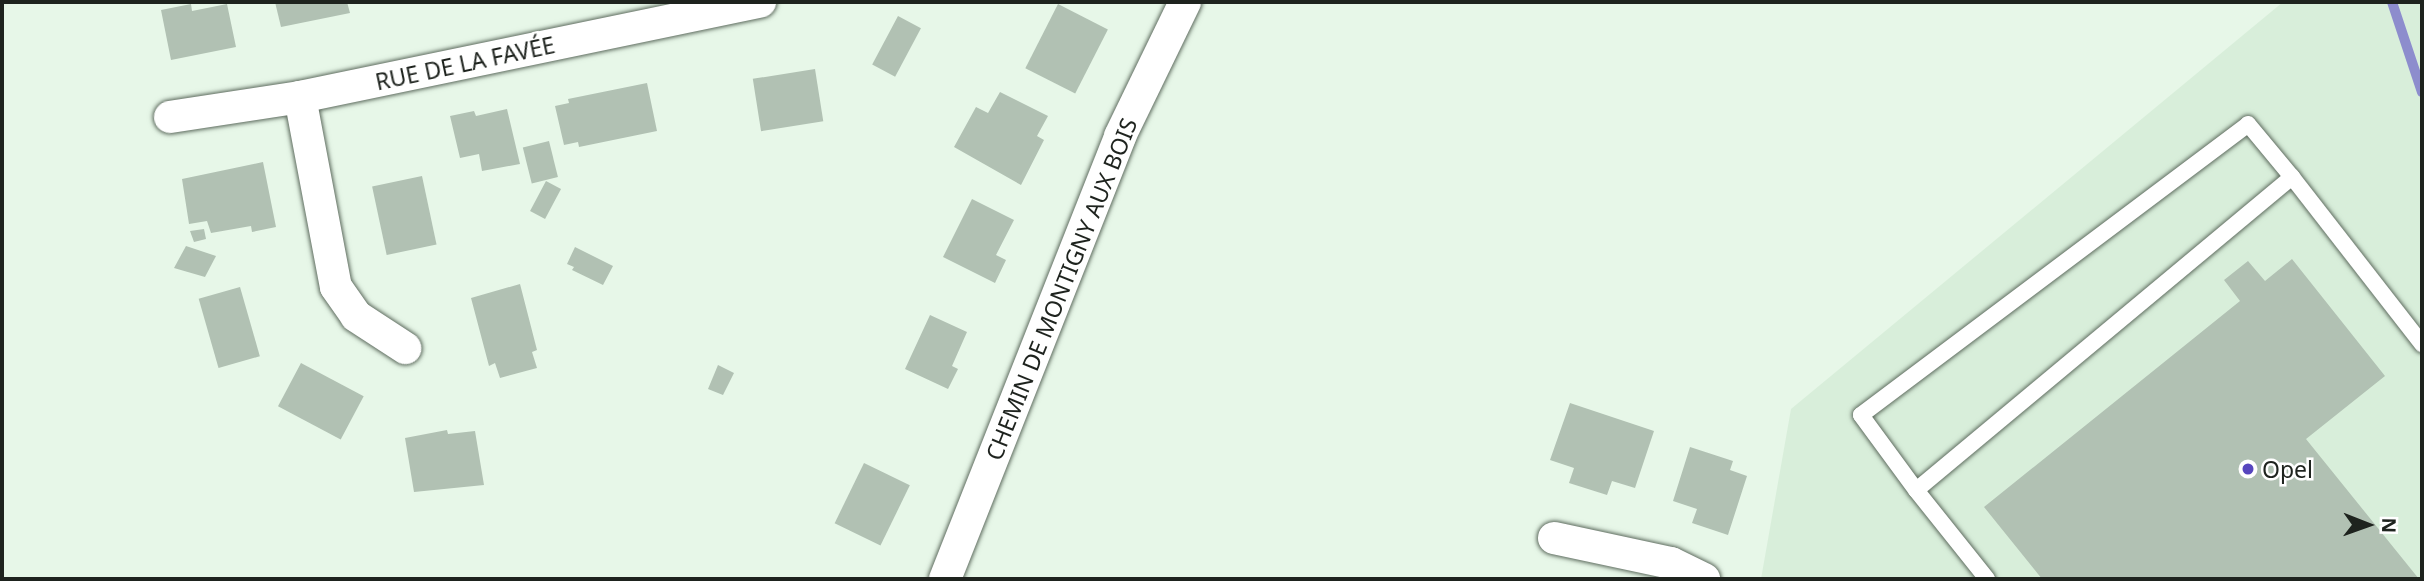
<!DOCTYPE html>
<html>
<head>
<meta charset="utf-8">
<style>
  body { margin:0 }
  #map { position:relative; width:2424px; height:581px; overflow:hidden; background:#e7f7e8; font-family:"Noto Sans",sans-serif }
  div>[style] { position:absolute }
  .built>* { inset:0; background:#d8eeda }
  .stream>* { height:10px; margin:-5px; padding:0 5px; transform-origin:5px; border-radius:5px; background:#8d8dcd }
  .building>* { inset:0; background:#b1c1b3; transform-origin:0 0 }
  .roads { filter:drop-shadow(0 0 2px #5f6d60) drop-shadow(0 0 2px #5f6d60) }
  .service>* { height:16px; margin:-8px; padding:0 8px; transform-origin:8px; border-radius:8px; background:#fff }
  .minor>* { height:32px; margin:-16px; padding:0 16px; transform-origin:16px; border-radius:16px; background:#fff }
  .dots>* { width:19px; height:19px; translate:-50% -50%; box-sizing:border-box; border:4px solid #fff; border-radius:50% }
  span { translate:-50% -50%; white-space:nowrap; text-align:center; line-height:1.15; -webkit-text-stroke:5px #fff; paint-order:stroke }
  .street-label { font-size:23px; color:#1e231e }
  .poi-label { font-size:23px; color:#1e231e }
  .left { translate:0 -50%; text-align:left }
  .frame { position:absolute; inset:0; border:4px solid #1e231e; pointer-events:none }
  .north { position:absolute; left:2333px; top:490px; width:70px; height:70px; -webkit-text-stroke:5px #fff; paint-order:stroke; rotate:91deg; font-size:19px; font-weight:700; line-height:28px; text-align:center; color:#1e231e }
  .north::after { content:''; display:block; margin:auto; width:24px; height:32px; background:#1e231e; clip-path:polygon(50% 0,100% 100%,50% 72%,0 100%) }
</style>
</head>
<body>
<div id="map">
  <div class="built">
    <div style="clip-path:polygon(2283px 2px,2422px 2px,2422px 579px,1761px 579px,1791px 409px)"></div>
  </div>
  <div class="stream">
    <div style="left:2392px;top:2px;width:95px;rotate:71.6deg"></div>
  </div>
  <div class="building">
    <div style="clip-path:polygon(275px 2px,347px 2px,350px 13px,281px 27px)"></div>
    <div style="clip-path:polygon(191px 4px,192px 11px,227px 4px,236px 47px,171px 60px,161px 10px)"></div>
    <div style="left:1058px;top:4px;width:56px;height:72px;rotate:27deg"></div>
    <div style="left:898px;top:16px;width:26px;height:55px;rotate:28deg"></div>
    <div style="left:815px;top:69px;width:53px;height:63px;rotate:81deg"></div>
    <div style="clip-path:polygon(647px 83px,657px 131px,579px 147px,578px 142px,564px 145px,555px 106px,569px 103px,568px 99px)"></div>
    <div style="clip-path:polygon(1000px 92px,1048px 116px,1037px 136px,1044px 140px,1021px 185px,954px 147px,976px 107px,988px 113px)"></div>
    <div style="clip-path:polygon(507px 109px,520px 164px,482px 171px,479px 154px,460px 158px,450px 116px,474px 111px,476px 116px)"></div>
    <div style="left:549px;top:141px;width:37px;height:27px;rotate:76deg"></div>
    <div style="clip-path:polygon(263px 162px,276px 227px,252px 232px,251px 226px,211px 233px,207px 221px,189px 224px,182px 179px)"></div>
    <div style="left:422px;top:176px;width:70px;height:51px;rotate:78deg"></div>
    <div style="left:546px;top:181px;width:17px;height:34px;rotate:28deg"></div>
    <div style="clip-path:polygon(972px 199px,1014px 220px,996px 255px,1006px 260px,995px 283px,943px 257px)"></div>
    <div style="clip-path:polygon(204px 229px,206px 239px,194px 242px,190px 231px)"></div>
    <div style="clip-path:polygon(186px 246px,216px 256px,205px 277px,174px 268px)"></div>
    <div style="clip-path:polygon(575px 247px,613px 266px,603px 285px,572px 270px,574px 267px,567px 264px)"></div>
    <div style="clip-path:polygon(2292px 259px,2385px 376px,2306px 439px,2419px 579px,2042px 579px,1984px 507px,2240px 301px,2224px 280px,2248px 261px,2265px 281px)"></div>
    <div style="clip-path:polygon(520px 284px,537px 350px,532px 352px,537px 368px,500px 378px,495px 363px,489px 366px,471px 298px)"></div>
    <div style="left:240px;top:287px;width:72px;height:43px;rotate:74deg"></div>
    <div style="clip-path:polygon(930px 315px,967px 332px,952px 366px,958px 369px,948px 389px,905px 369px)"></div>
    <div style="left:301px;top:363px;width:71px;height:49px;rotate:28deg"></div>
    <div style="clip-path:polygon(718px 365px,734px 373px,723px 395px,708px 389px)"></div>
    <div style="clip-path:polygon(1570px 403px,1654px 431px,1635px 488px,1612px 481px,1607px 495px,1569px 483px,1574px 468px,1550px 460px)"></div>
    <div style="clip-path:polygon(447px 430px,448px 434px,475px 431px,484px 485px,414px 492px,405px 438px)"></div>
    <div style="clip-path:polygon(1690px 447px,1733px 461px,1730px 470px,1747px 476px,1728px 535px,1692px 523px,1697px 509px,1673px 501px)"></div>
    <div style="left:864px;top:463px;width:51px;height:67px;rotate:26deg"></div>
  </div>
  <div class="roads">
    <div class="service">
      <div style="left:2292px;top:177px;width:489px;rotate:140.2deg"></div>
      <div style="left:1916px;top:490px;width:93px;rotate:-126.3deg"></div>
      <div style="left:1861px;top:415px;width:484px;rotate:-36.9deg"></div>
      <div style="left:2248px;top:124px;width:69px;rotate:50.3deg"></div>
      <div style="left:2292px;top:177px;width:212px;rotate:52.1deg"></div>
      <div style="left:1916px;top:490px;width:114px;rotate:51.4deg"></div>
    </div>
    <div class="minor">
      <div style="left:300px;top:97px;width:193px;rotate:79.3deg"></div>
      <div style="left:336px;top:287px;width:35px;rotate:55deg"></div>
      <div style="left:356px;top:316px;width:59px;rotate:33.1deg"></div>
      <div style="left:170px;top:117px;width:132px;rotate:-8.7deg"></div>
      <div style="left:300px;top:97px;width:470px;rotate:-11.7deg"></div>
      <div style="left:1554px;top:538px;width:120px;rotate:12.1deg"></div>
      <div style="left:1671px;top:563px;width:37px;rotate:26deg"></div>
      <div style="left:945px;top:579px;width:476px;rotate:-68.4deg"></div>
      <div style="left:1120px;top:136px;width:149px;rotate:-64.1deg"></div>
    </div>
  </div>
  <div class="dots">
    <div style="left:2248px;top:469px;background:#5746be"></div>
  </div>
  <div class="street-label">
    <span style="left:465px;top:63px;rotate:-12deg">RUE DE LA FAVÉE</span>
    <span style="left:1061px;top:289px;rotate:-68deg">CHEMIN DE MONTIGNY AUX BOIS</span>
  </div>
  <div class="poi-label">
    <span class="left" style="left:2262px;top:469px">Opel</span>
  </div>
  <div class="frame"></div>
  <div class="north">N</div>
</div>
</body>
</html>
